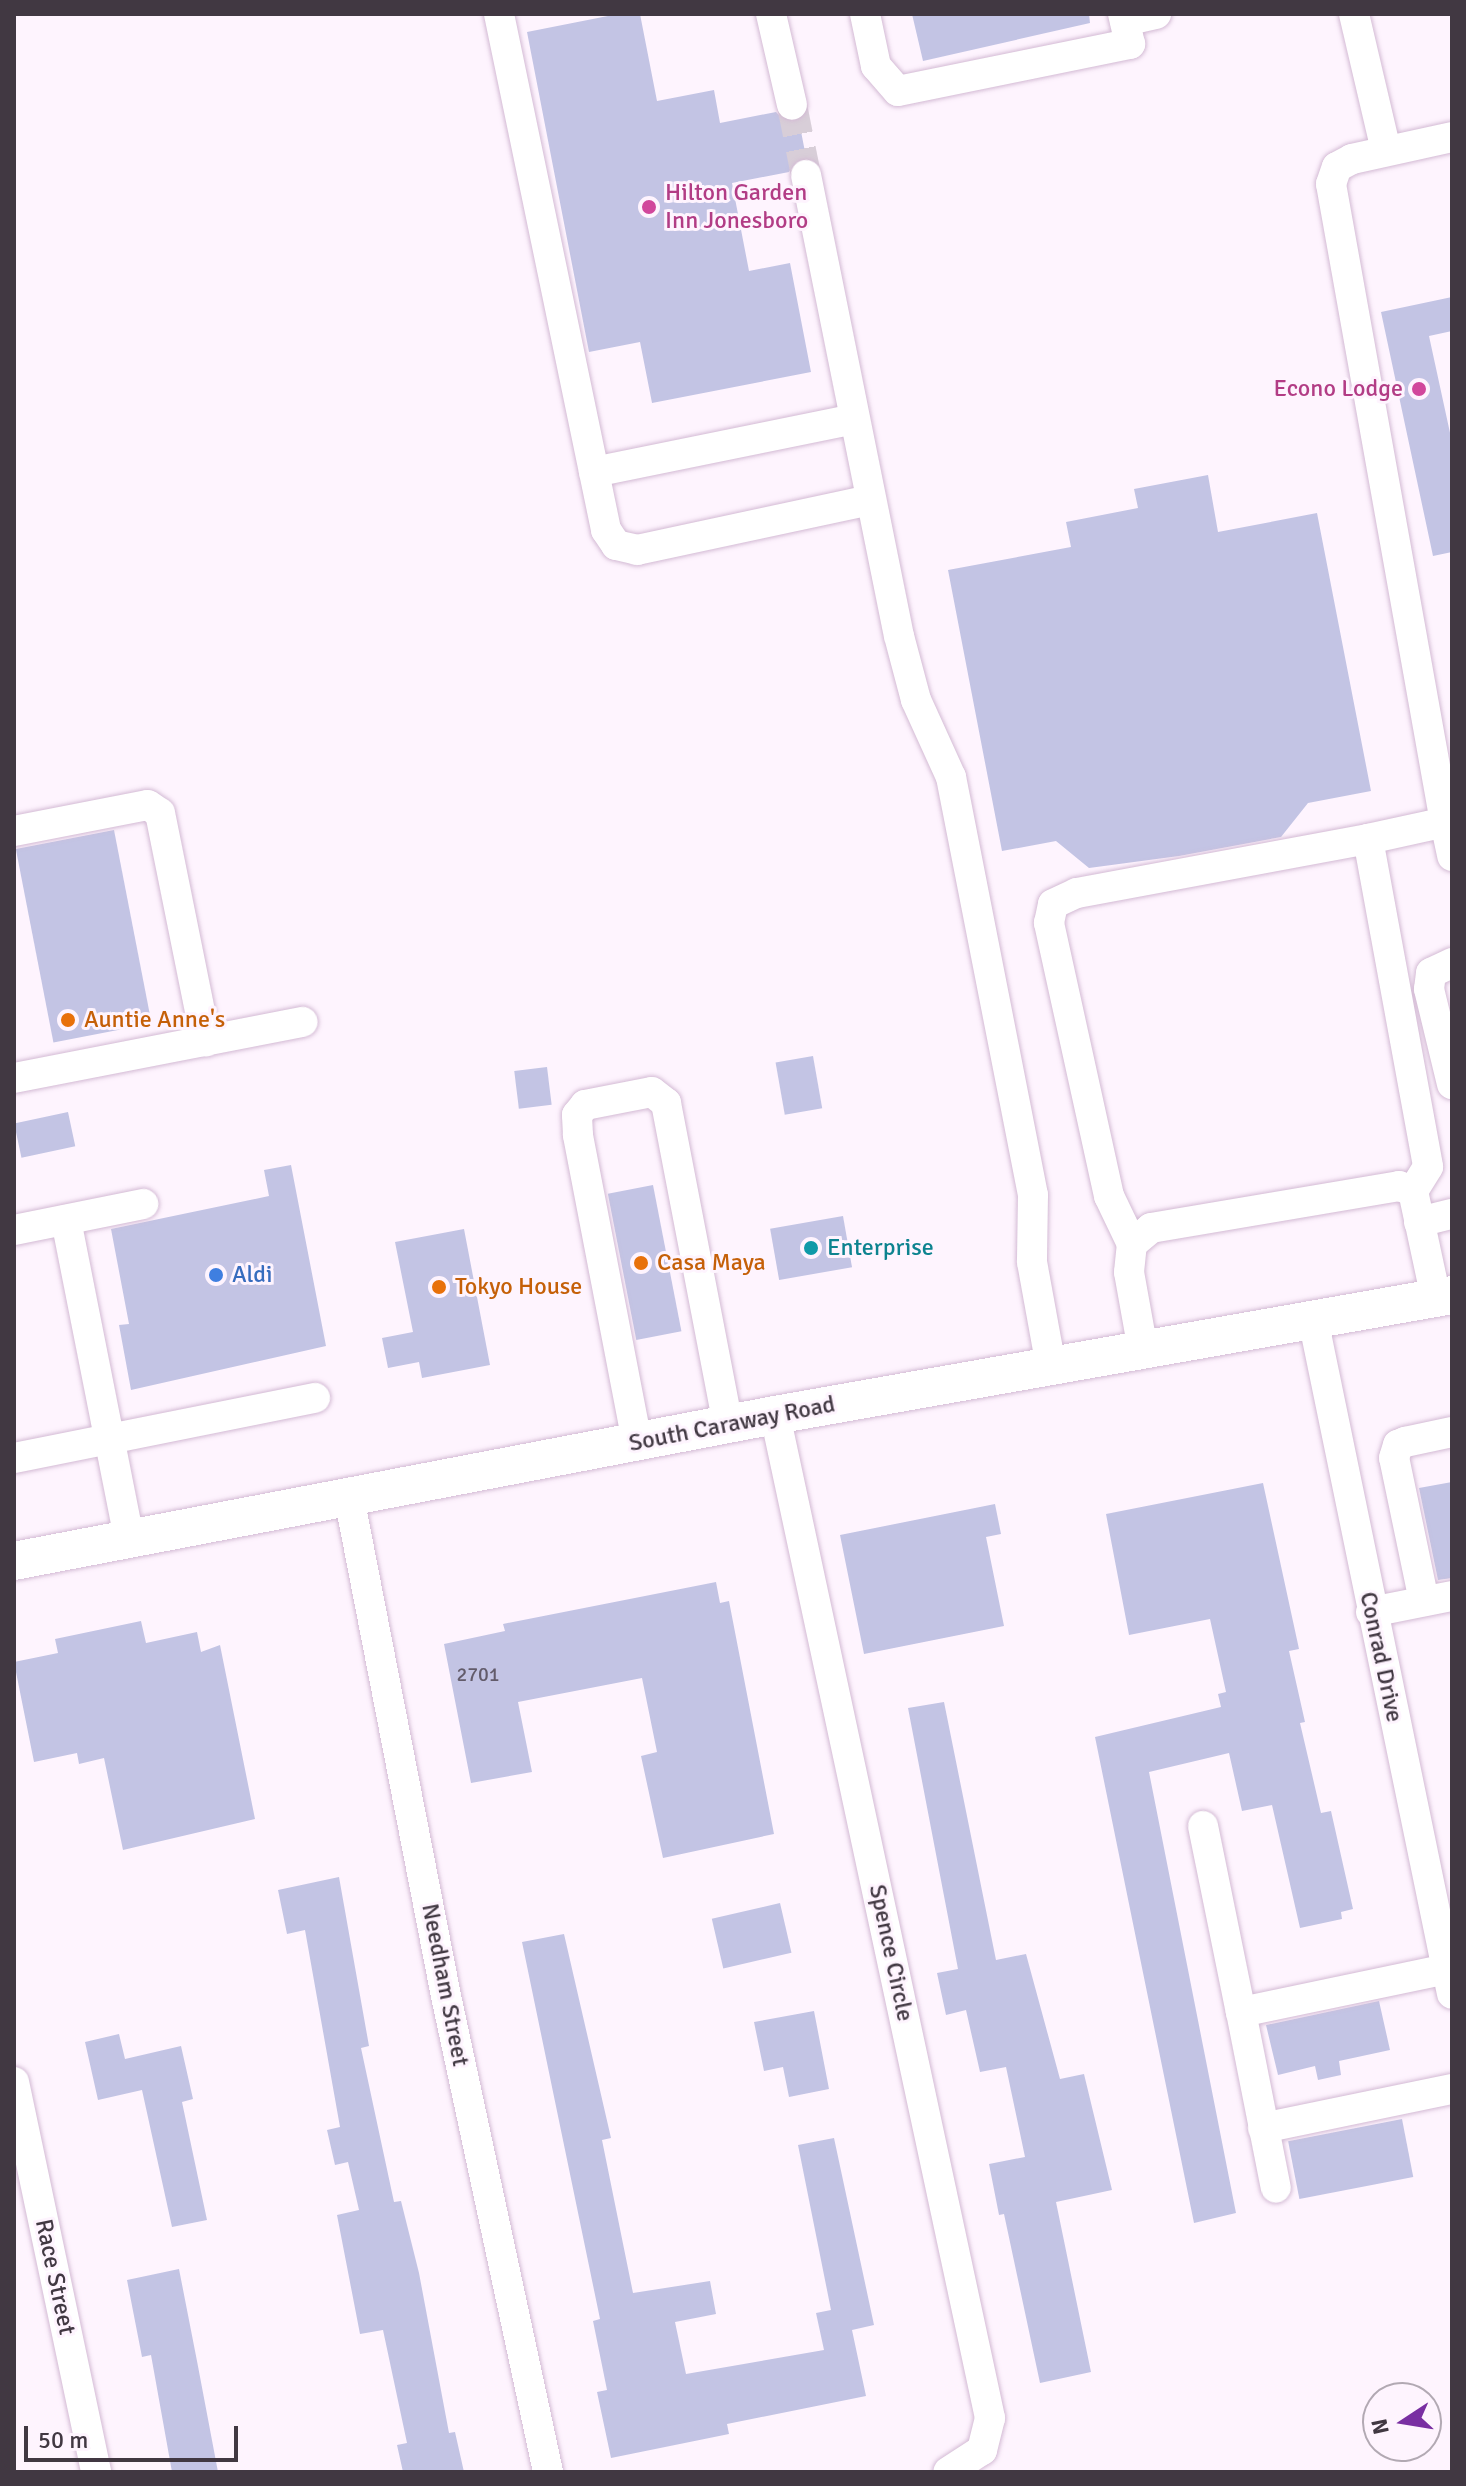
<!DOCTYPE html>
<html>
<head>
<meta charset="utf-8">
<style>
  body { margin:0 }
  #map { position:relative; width:1466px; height:2486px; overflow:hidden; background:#fef4fe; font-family:Signika,sans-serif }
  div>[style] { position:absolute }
  .building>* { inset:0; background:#c3c4e4; transform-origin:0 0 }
  .minor-tunnel>* { height:30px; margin-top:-15px; transform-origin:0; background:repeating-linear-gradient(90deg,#d8ced8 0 30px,transparent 0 45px) }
  .roads { filter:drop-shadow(0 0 2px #d3bad4) drop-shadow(0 0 2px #d3bad4) }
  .minor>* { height:30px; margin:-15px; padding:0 15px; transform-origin:15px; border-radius:15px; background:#fff }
  .major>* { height:38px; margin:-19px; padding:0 19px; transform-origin:19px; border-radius:19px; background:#fff }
  .dots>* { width:22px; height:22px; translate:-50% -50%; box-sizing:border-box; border:4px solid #fef4fe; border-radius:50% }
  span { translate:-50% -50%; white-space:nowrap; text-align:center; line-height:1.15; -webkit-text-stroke:6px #fef4fe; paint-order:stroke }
  .number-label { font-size:20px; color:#625b6a }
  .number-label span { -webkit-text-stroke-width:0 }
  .hotel-label { font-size:24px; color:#b23c85 }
  .left { translate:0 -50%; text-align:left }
  .right { translate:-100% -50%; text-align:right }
  .food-label { font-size:24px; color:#c56008 }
  .culture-label { font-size:24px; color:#0d838f }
  .shop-label { font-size:24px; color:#366cbe }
  .street-label { font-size:24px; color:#413842 }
  .frame { position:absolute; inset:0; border:16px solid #413842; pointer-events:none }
  .north { position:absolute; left:1362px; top:2382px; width:80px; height:80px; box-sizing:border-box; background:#fef4fe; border:2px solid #b2a9b3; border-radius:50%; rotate:258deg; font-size:22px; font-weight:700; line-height:32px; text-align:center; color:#413842 }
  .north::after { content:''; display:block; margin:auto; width:28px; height:36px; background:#792fa2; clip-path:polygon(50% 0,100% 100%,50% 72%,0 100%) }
  .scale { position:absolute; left:24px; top:2426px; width:214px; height:36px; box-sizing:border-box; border:4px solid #413842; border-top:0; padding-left:10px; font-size:24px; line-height:28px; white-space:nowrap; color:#413842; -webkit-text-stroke:6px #fef4fe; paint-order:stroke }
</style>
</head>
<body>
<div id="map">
  <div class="building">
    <div style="clip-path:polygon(618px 14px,640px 14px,657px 101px,714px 90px,720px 123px,776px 112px,786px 122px,799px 121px,806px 157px,795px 161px,789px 172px,732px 183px,749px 271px,790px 263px,811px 372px,652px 403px,640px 342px,589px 352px,527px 32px)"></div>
    <div style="clip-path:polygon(912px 14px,1089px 14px,1090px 23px,923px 61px)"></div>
    <div style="clip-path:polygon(1452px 297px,1452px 331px,1429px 336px,1452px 442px,1452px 552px,1433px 556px,1381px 312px)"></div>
    <div style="clip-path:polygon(1208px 475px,1218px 532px,1317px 513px,1371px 791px,1308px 803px,1281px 837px,1179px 856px,1089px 868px,1056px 841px,1002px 851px,948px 570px,1071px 547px,1066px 522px,1138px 508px,1134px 489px)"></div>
    <div style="left:114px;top:830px;width:197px;height:100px;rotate:79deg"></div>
    <div style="left:813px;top:1056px;width:53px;height:38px;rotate:80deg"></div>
    <div style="left:547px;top:1067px;width:38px;height:33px;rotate:83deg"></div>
    <div style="left:68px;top:1112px;width:35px;height:55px;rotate:78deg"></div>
    <div style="clip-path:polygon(291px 1165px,326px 1346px,131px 1390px,119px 1325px,129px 1324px,111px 1229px,269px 1196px,264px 1170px)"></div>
    <div style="left:653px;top:1185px;width:149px;height:46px;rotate:79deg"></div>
    <div style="left:843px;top:1216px;width:52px;height:74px;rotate:80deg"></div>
    <div style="clip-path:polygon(464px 1229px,490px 1365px,422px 1378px,419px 1362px,388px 1368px,382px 1338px,413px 1332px,395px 1242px)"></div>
    <div style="clip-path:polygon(1452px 1482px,1452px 1578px,1438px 1580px,1419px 1488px)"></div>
    <div style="clip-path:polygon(1263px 1483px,1299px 1649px,1289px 1651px,1305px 1722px,1300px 1723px,1321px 1813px,1331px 1811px,1353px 1909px,1341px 1912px,1342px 1919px,1300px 1928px,1272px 1805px,1242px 1811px,1229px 1753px,1149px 1772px,1236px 2213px,1194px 2223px,1095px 1737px,1221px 1707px,1218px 1694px,1226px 1692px,1210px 1619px,1129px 1635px,1106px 1514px)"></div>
    <div style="clip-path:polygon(995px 1504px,1001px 1534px,986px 1537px,1004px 1626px,864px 1654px,840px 1535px)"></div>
    <div style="clip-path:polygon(716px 1582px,720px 1603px,729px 1601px,774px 1834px,663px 1858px,641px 1756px,657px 1752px,642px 1678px,518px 1702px,532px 1772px,471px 1783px,444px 1644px,505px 1631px,503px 1624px)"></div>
    <div style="clip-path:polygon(141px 1621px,146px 1643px,197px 1632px,201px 1652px,220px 1645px,255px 1819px,123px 1850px,104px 1758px,79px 1764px,77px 1753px,34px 1762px,14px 1662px,58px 1653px,55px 1639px)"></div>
    <div style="clip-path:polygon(944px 1702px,996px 1960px,1026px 1954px,1060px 2079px,1084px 2074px,1112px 2190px,1056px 2202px,1091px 2372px,1040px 2383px,1004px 2214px,999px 2215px,989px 2164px,1025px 2157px,1006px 2067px,980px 2072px,966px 2010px,946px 2015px,937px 1973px,958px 1969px,908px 1708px)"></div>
    <div style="clip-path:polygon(339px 1877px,369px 2046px,361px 2048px,394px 2202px,401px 2201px,419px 2273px,449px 2433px,455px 2432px,464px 2472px,403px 2472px,397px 2445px,407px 2443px,383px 2330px,360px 2334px,337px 2215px,359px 2210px,348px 2162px,335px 2165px,327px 2130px,340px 2127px,305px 1930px,287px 1934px,278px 1890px)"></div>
    <div style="left:780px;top:1903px;width:51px;height:70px;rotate:77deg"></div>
    <div style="clip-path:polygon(564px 1934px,611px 2138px,602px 2140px,633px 2293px,710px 2281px,716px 2314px,675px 2322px,686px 2374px,824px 2350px,816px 2313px,831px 2310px,798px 2145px,834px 2138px,874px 2325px,852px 2330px,866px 2396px,727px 2424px,729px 2434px,611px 2458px,597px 2392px,607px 2390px,593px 2321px,600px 2319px,522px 1942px)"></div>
    <div style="clip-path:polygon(1379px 2001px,1390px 2050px,1339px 2061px,1341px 2075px,1318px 2080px,1315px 2066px,1278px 2075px,1266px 2025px)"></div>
    <div style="clip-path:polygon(814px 2011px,829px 2089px,789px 2097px,783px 2067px,764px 2071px,754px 2022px)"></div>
    <div style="clip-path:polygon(119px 2034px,125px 2059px,181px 2046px,193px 2099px,182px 2102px,207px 2220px,172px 2227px,142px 2090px,98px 2100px,85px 2042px)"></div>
    <div style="left:1402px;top:2119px;width:59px;height:116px;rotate:79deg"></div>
    <div style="clip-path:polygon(179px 2269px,197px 2361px,218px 2472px,172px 2472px,151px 2355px,142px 2357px,127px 2280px)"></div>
  </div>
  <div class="minor-tunnel">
    <div style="left:792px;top:105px;width:71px;rotate:78.7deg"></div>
  </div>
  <div class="roads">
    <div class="minor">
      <div style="left:499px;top:14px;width:527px;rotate:78.28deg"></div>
      <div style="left:606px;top:530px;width:18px;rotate:56deg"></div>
      <div style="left:616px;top:545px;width:22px;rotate:13deg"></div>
      <div style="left:637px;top:550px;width:239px;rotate:-12.1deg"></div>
      <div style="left:771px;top:14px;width:93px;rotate:77deg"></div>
      <div style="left:865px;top:14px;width:53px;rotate:78.1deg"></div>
      <div style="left:876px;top:66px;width:33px;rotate:49deg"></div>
      <div style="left:898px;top:91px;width:237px;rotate:-11.5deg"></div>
      <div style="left:1130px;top:44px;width:31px;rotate:-103deg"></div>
      <div style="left:1354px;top:14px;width:140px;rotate:76.8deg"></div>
      <div style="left:1125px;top:21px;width:32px;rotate:-13deg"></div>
      <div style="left:806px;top:175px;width:470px;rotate:78.6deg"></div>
      <div style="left:899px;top:636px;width:66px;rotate:75.1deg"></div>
      <div style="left:916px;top:700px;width:85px;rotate:65.6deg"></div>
      <div style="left:951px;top:777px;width:426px;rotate:78.9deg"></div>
      <div style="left:1033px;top:1195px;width:67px;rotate:90.9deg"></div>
      <div style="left:1032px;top:1262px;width:107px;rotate:79.7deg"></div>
      <div style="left:594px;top:472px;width:266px;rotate:-11.5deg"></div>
      <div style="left:1445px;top:822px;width:35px;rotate:78deg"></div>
      <div style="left:14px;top:831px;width:136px;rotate:-11deg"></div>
      <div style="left:148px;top:805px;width:14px;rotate:34deg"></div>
      <div style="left:160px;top:813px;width:233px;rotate:78.6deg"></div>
      <div style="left:1368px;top:839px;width:79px;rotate:-12.4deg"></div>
      <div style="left:1445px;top:822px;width:648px;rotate:-100.13deg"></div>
      <div style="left:1331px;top:184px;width:18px;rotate:-71deg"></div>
      <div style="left:1337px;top:167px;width:17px;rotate:-28deg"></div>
      <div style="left:1352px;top:159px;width:102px;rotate:-12.4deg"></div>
      <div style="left:1452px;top:963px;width:23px;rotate:155deg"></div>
      <div style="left:1431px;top:973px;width:16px;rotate:97deg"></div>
      <div style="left:1429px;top:989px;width:98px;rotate:76.4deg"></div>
      <div style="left:14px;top:1078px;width:294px;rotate:-11deg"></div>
      <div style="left:66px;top:1220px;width:325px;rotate:78.8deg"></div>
      <div style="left:1419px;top:1222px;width:34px;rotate:-14deg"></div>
      <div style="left:14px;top:1230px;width:132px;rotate:-11.4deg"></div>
      <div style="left:1132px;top:1244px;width:53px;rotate:-115.6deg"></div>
      <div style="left:1109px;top:1196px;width:280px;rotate:-102.4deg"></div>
      <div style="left:1049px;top:923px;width:19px;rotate:-78deg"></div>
      <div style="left:1053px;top:904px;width:26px;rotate:-25deg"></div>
      <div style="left:1077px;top:893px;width:296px;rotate:-10.5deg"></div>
      <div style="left:1368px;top:839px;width:333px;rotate:79.6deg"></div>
      <div style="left:1428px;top:1167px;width:28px;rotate:122deg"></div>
      <div style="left:1313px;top:1319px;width:689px;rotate:78.36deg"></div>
      <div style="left:1143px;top:1350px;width:79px;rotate:-100.2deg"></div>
      <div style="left:1129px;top:1272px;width:28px;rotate:-84deg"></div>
      <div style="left:1132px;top:1244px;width:25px;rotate:-40deg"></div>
      <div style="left:1151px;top:1228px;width:252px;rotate:-9.6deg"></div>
      <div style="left:1399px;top:1186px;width:15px;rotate:20deg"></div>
      <div style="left:1413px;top:1191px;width:109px;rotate:77.9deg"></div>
      <div style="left:775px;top:1415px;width:1026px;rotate:77.9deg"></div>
      <div style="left:990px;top:2418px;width:33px;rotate:104deg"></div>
      <div style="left:982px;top:2450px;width:40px;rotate:147.1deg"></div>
      <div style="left:637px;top:1442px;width:313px;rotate:-100.9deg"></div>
      <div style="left:578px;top:1135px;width:20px;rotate:-93deg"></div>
      <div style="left:577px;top:1115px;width:13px;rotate:-51deg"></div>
      <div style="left:585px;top:1105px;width:68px;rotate:-11deg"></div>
      <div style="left:652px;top:1092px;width:18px;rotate:38deg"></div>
      <div style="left:666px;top:1103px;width:327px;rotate:79.1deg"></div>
      <div style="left:14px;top:1458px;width:307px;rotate:-11.3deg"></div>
      <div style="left:349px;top:1497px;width:508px;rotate:79deg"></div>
      <div style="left:446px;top:1996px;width:487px;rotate:77.9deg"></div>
      <div style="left:1424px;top:1601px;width:146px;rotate:-101.8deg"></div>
      <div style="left:1394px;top:1458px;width:14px;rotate:-73deg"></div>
      <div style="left:1398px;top:1445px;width:8px;rotate:-23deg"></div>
      <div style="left:1405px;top:1442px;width:48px;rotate:-12deg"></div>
      <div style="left:1371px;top:1612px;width:83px;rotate:-11.2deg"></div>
      <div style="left:1203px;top:1826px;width:190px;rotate:78.5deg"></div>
      <div style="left:1241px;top:2012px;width:210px;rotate:-11.8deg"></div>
      <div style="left:1241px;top:2012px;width:179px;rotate:78.8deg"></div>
      <div style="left:14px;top:2082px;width:399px;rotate:78.1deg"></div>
      <div style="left:1263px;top:2128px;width:193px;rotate:-11.7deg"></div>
    </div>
    <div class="major">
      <div style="left:14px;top:1561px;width:775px;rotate:-10.86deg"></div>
      <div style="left:775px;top:1415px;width:688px;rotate:-10.05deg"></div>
    </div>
  </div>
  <div class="dots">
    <div style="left:649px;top:207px;background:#d1479c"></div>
    <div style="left:1419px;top:389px;background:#d1479c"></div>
    <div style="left:68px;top:1020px;background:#e8710a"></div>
    <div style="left:811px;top:1248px;background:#0f9aa8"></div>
    <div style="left:641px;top:1263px;background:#e8710a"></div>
    <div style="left:216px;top:1275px;background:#3f7fe0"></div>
    <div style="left:439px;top:1287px;background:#e8710a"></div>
  </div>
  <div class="number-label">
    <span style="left:478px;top:1674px">2701</span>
  </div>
  <div class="hotel-label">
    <span class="left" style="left:665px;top:207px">Hilton Garden<br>Inn Jonesboro</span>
    <span class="right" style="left:1403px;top:389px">Econo Lodge</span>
  </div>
  <div class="food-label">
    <span class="left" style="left:84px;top:1020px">Auntie Anne's</span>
    <span class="left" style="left:657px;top:1263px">Casa Maya</span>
    <span class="left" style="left:455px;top:1287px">Tokyo House</span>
  </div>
  <div class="culture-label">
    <span class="left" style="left:827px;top:1248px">Enterprise</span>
  </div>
  <div class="shop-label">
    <span class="left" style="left:232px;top:1275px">Aldi</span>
  </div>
  <div class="street-label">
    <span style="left:732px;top:1424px;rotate:-11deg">South Caraway Road</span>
    <span style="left:1381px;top:1657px;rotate:78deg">Conrad Drive</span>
    <span style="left:891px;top:1953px;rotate:78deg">Spence Circle</span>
    <span style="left:445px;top:1985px;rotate:79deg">Needham Street</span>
    <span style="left:55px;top:2277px;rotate:78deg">Race Street</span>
  </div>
  <div class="frame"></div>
  <div class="north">N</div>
  <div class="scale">50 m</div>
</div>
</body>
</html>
